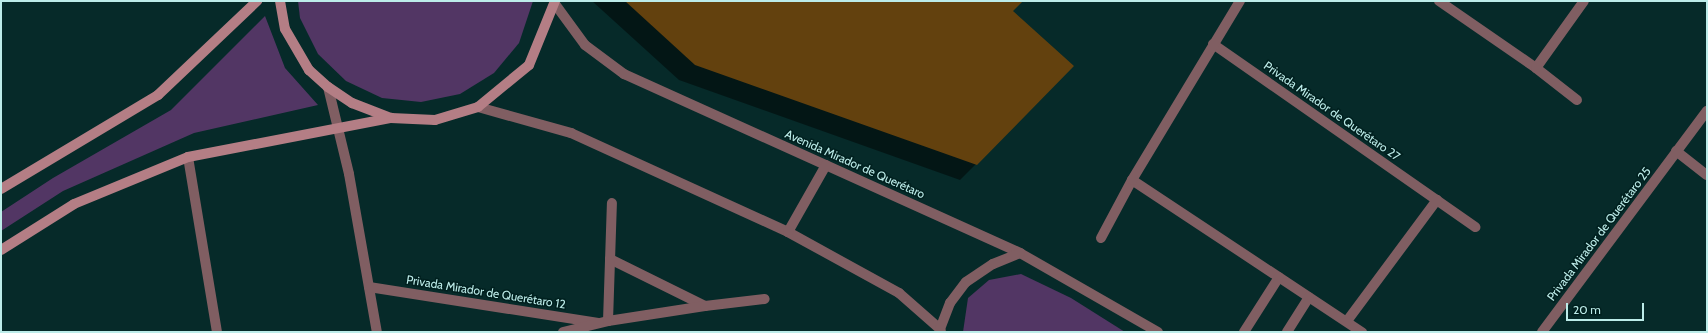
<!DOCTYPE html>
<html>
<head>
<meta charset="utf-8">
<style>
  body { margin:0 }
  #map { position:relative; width:1708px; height:333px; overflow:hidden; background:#062a29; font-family:Cabin,sans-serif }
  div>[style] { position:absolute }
  .green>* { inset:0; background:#523664 }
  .shadow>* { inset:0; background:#0007 }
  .building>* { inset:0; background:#63410e }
  .street>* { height:10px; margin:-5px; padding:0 5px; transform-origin:5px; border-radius:5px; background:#805e62 }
  .secondary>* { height:10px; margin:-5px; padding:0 5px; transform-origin:5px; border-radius:5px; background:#b47e85 }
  span { translate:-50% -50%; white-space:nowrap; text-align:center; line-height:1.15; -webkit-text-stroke:3px #00201f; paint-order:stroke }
  .street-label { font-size:12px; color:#bcece9 }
  .frame { position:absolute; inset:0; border:2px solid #bcece9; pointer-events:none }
  .scale { position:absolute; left:1566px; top:303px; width:78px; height:18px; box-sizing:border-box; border:2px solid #bcece9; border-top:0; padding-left:5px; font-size:12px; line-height:14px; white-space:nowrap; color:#bcece9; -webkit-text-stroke:3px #00201f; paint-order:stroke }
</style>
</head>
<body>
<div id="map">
  <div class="green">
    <div style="clip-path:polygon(298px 1px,533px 1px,519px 43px,494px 73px,460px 94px,421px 102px,382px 98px,346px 81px,318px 54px,300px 18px)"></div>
    <div style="clip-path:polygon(265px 16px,285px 68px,318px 105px,194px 133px,63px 191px,1px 231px,1px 212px,53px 178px,171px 110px)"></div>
    <div style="clip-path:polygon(1021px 274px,1071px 298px,1125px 332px,963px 332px,968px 298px,989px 280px)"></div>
  </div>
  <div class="shadow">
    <div style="clip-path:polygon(592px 1px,1021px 1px,1012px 11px,976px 164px,960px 180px,679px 80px)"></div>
  </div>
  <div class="building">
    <div style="clip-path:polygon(625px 1px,1023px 1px,1013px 11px,1074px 66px,977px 165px,695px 65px)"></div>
  </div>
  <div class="street">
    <div style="left:1439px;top:1px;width:118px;rotate:34.6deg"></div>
    <div style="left:1536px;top:68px;width:52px;rotate:38deg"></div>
    <div style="left:555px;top:4px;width:51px;rotate:53.8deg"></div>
    <div style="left:585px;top:45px;width:49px;rotate:36.6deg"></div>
    <div style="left:624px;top:74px;width:435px;rotate:24.3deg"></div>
    <div style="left:1020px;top:253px;width:159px;rotate:29.8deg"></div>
    <div style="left:1213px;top:44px;width:320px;rotate:34.9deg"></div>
    <div style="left:1536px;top:68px;width:82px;rotate:-54.4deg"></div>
    <div style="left:328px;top:87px;width:89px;rotate:76.4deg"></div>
    <div style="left:349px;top:174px;width:160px;rotate:80deg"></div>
    <div style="left:478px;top:107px;width:97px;rotate:15.6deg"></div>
    <div style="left:571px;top:133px;width:239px;rotate:24.5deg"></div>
    <div style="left:788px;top:232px;width:127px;rotate:28.8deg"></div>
    <div style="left:899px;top:293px;width:55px;rotate:41.3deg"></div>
    <div style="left:940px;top:329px;width:3px;rotate:72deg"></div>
    <div style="left:1676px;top:151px;width:39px;rotate:38deg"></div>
    <div style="left:188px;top:157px;width:177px;rotate:80.6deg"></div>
    <div style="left:1132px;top:180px;width:276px;rotate:33.5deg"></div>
    <div style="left:788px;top:232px;width:77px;rotate:-60.4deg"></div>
    <div style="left:1101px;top:238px;width:66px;rotate:-61.9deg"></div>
    <div style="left:1132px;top:180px;width:209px;rotate:-58.9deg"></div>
    <div style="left:610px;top:259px;width:106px;rotate:26.3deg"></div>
    <div style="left:369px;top:287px;width:232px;rotate:8.9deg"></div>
    <div style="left:608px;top:321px;width:118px;rotate:-88.1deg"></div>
    <div style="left:1347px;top:321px;width:151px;rotate:-53.4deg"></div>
    <div style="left:940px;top:329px;width:28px;rotate:-69deg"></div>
    <div style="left:950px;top:303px;width:26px;rotate:-53deg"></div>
    <div style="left:966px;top:282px;width:32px;rotate:-34deg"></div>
    <div style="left:993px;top:264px;width:29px;rotate:-22deg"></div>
    <div style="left:563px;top:332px;width:46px;rotate:-13.7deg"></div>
    <div style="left:608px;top:321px;width:98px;rotate:-8.8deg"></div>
    <div style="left:705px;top:306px;width:60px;rotate:-6.7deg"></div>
    <div style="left:1244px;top:332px;width:65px;rotate:-57.5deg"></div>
    <div style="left:1287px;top:332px;width:41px;rotate:-57.8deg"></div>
    <div style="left:1542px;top:332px;width:276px;rotate:-53.3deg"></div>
  </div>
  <div class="secondary">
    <div style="left:280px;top:1px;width:28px;rotate:80deg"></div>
    <div style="left:285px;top:29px;width:48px;rotate:59.7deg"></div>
    <div style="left:309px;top:70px;width:25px;rotate:42deg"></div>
    <div style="left:328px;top:87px;width:29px;rotate:34deg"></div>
    <div style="left:352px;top:103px;width:42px;rotate:21deg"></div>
    <div style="left:391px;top:118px;width:44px;rotate:2.6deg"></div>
    <div style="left:435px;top:120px;width:45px;rotate:-16.8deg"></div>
    <div style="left:478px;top:107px;width:66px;rotate:-39.5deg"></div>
    <div style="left:529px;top:65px;width:69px;rotate:-67.9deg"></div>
    <div style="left:1px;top:189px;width:183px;rotate:-30.9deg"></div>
    <div style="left:158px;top:95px;width:137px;rotate:-43.5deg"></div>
    <div style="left:1px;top:250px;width:86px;rotate:-32.2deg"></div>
    <div style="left:74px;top:204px;width:123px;rotate:-22.4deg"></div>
    <div style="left:188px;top:157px;width:207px;rotate:-10.9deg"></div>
  </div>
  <div class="street-label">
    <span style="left:1332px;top:111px;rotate:35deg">Privada Mirador de Querétaro 27</span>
    <span style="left:855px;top:164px;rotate:24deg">Avenida Mirador de Querétaro</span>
    <span style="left:1599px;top:234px;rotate:-53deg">Privada Mirador de Querétaro 25</span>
    <span style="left:486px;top:292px;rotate:9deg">Privada Mirador de Querétaro 12</span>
  </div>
  <div class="frame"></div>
  <div class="scale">20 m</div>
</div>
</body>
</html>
